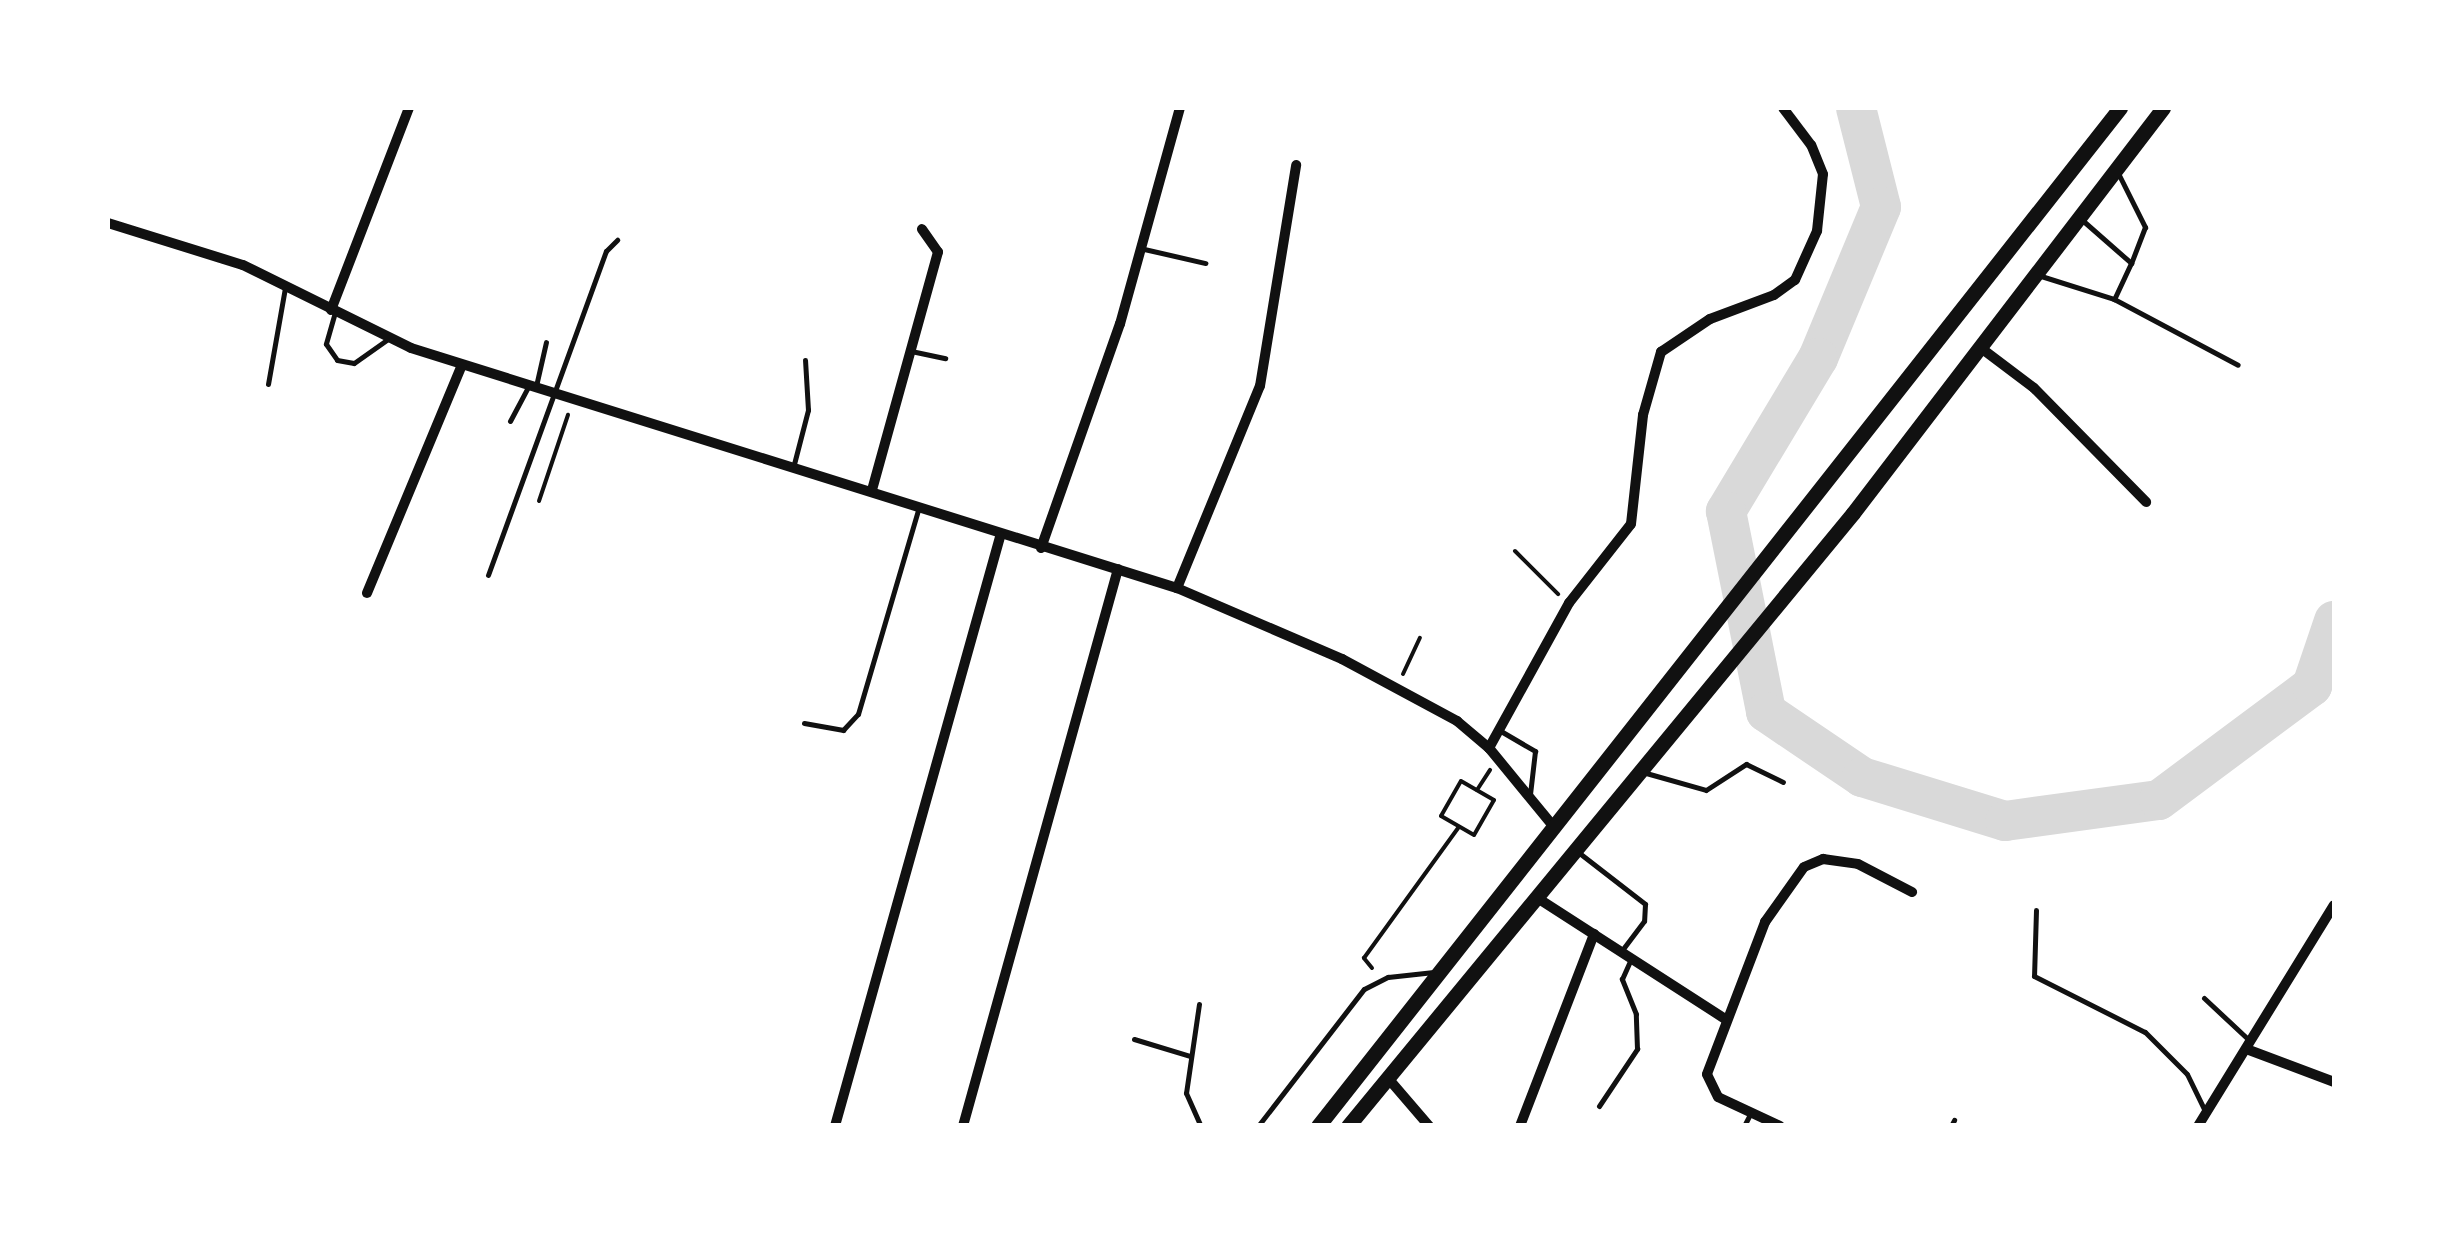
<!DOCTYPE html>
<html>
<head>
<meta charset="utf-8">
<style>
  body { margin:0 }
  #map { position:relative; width:2442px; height:1233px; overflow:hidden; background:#fff; font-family:"Open Sans",sans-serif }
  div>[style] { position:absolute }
  .river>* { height:40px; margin:-20px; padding:0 20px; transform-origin:20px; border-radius:20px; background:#d9d9d9 }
  .path>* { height:4px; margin:-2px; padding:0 2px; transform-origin:2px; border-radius:2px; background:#111 }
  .service>* { height:5px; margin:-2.5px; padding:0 2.5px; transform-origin:2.5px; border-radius:2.5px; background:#111 }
  .minor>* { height:10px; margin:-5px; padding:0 5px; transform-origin:5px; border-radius:5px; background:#111 }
  .secondary>* { height:15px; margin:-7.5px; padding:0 7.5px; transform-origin:7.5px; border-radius:7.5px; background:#111 }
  span { translate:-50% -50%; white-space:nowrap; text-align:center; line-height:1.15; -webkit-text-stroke:9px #fff; paint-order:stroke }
  .frame { position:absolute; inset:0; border:110px solid #fff; pointer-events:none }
</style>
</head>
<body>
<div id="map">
  <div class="river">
    <div style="left:1856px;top:108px;width:102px;rotate:75.8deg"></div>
    <div style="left:1881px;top:207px;width:164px;rotate:112.6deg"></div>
    <div style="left:1818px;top:358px;width:179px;rotate:121deg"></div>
    <div style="left:1726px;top:511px;width:205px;rotate:78.7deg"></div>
    <div style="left:1766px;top:712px;width:116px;rotate:34.1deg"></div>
    <div style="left:1862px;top:777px;width:150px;rotate:17.1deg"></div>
    <div style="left:2005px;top:821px;width:155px;rotate:-7.8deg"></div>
    <div style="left:2159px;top:800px;width:191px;rotate:-36.7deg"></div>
    <div style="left:2312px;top:686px;width:69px;rotate:-71.3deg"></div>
  </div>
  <div class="path">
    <div style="left:539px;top:501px;width:91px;rotate:-71.4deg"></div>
    <div style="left:1515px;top:551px;width:61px;rotate:45deg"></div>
    <div style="left:1403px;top:674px;width:40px;rotate:-65deg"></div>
    <div style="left:1461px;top:781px;width:38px;rotate:30deg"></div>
    <div style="left:1494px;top:800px;width:40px;rotate:119.7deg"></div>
    <div style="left:1474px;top:835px;width:38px;rotate:-150deg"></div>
    <div style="left:1441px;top:816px;width:40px;rotate:-60.3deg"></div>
    <div style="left:1477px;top:790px;width:24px;rotate:-57deg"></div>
    <div style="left:1372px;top:968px;width:13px;rotate:-129deg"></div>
    <div style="left:1364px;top:958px;width:162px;rotate:-54.1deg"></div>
  </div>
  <div class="service">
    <div style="left:2117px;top:171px;width:63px;rotate:63.4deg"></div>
    <div style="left:2145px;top:227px;width:39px;rotate:111deg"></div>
    <div style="left:2081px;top:219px;width:67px;rotate:41.3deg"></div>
    <div style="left:2131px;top:263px;width:40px;rotate:115deg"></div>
    <div style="left:1144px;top:249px;width:63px;rotate:12.9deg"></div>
    <div style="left:2041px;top:276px;width:77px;rotate:17.5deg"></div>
    <div style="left:2114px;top:299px;width:140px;rotate:28deg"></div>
    <div style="left:335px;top:312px;width:33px;rotate:106deg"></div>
    <div style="left:326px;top:344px;width:19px;rotate:55deg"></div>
    <div style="left:337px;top:360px;width:17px;rotate:10deg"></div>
    <div style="left:354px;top:363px;width:42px;rotate:-35.2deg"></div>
    <div style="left:911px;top:351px;width:35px;rotate:12deg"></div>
    <div style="left:268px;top:384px;width:97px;rotate:-80deg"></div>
    <div style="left:536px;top:386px;width:45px;rotate:-77.2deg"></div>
    <div style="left:510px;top:421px;width:38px;rotate:-62deg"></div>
    <div style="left:794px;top:464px;width:56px;rotate:-75.5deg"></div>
    <div style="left:808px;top:410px;width:50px;rotate:-93.4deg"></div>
    <div style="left:488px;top:575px;width:345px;rotate:-70deg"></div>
    <div style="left:606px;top:251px;width:16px;rotate:-45deg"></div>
    <div style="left:804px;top:723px;width:40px;rotate:10deg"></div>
    <div style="left:843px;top:730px;width:22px;rotate:-47deg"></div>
    <div style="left:858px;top:714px;width:216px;rotate:-73.6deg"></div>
    <div style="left:1499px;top:730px;width:42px;rotate:30.3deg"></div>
    <div style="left:1535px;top:751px;width:43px;rotate:96.6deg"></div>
    <div style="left:1646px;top:773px;width:62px;rotate:15.8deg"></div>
    <div style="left:1706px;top:790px;width:48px;rotate:-33deg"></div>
    <div style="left:1746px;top:764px;width:41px;rotate:25.9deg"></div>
    <div style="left:1578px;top:852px;width:85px;rotate:37.8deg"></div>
    <div style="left:1645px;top:904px;width:17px;rotate:93deg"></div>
    <div style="left:1644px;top:921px;width:36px;rotate:127deg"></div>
    <div style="left:2036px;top:910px;width:66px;rotate:91.7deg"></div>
    <div style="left:2034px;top:976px;width:124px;rotate:26.8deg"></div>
    <div style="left:2145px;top:1032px;width:59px;rotate:45deg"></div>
    <div style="left:2187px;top:1074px;width:39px;rotate:64deg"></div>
    <div style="left:2204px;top:998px;width:63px;rotate:43.1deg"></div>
    <div style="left:1199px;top:1004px;width:90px;rotate:98.3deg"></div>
    <div style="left:1186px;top:1093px;width:36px;rotate:66deg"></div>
    <div style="left:1134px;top:1039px;width:59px;rotate:16.9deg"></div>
    <div style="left:1599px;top:1106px;width:69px;rotate:-56.3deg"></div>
    <div style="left:1637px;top:1049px;width:35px;rotate:-92deg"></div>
    <div style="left:1636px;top:1014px;width:38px;rotate:-112deg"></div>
    <div style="left:1622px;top:979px;width:20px;rotate:-66deg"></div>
    <div style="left:1258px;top:1126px;width:173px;rotate:-52.3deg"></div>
    <div style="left:1364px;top:989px;width:27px;rotate:-27deg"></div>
    <div style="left:1388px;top:977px;width:46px;rotate:-6.2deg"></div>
    <div style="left:1744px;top:1126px;width:13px;rotate:-63deg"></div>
    <div style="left:1951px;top:1126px;width:7px;rotate:-63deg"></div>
  </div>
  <div class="minor">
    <div style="left:108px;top:223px;width:141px;rotate:17.3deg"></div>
    <div style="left:243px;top:265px;width:187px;rotate:26.3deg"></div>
    <div style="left:411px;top:348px;width:803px;rotate:17.4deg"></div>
    <div style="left:1177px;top:588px;width:180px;rotate:23.3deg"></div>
    <div style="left:1342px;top:659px;width:131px;rotate:28.3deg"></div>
    <div style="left:1457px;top:721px;width:42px;rotate:40.2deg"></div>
    <div style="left:1489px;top:748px;width:101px;rotate:50.6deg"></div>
    <div style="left:331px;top:310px;width:217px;rotate:-68.9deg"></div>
    <div style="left:1981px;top:348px;width:66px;rotate:37deg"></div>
    <div style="left:2034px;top:388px;width:160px;rotate:45.5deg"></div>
    <div style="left:872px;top:490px;width:247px;rotate:-74.5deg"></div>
    <div style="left:938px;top:252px;width:28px;rotate:-125deg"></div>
    <div style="left:1041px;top:548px;width:238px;rotate:-70.6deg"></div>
    <div style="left:1120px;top:324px;width:224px;rotate:-74.5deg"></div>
    <div style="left:1177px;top:588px;width:218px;rotate:-67.7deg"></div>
    <div style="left:1260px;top:386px;width:224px;rotate:-80.7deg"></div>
    <div style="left:367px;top:593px;width:247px;rotate:-67.4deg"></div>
    <div style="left:1489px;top:748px;width:166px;rotate:-61.1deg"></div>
    <div style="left:1569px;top:603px;width:100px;rotate:-51.9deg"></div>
    <div style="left:1631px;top:524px;width:110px;rotate:-83.7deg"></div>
    <div style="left:1643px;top:415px;width:66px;rotate:-74.1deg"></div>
    <div style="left:1661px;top:352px;width:59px;rotate:-34deg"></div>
    <div style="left:1710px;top:319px;width:68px;rotate:-20.6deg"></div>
    <div style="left:1774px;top:295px;width:26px;rotate:-36deg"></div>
    <div style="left:1795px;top:280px;width:54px;rotate:-65.8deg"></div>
    <div style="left:1817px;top:231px;width:57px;rotate:-84deg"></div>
    <div style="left:1823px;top:174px;width:31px;rotate:-112deg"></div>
    <div style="left:1811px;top:145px;width:46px;rotate:-127.1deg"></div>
    <div style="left:1539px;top:899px;width:221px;rotate:32.8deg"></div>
    <div style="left:2249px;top:1050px;width:91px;rotate:20.6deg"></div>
    <div style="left:1387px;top:1077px;width:65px;rotate:49.4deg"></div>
    <div style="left:835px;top:1126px;width:612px;rotate:-74.35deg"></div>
    <div style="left:963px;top:1126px;width:578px;rotate:-74.45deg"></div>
    <div style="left:1520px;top:1126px;width:206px;rotate:-68.9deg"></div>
    <div style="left:1780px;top:1126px;width:68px;rotate:-154.9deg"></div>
    <div style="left:1718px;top:1097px;width:25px;rotate:-116deg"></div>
    <div style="left:1707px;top:1074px;width:163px;rotate:-69.1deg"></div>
    <div style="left:1765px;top:922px;width:67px;rotate:-54.7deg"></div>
    <div style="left:1804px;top:867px;width:21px;rotate:-23deg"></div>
    <div style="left:1823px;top:859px;width:35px;rotate:8deg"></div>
    <div style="left:1858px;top:864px;width:61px;rotate:27.4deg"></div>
    <div style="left:2198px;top:1126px;width:259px;rotate:-58.4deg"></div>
  </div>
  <div class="secondary">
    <div style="left:1318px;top:1126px;width:1296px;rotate:-51.77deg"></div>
    <div style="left:1348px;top:1126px;width:794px;rotate:-50.52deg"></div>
    <div style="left:1853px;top:513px;width:510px;rotate:-52.57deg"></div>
  </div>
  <div class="frame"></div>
</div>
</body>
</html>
